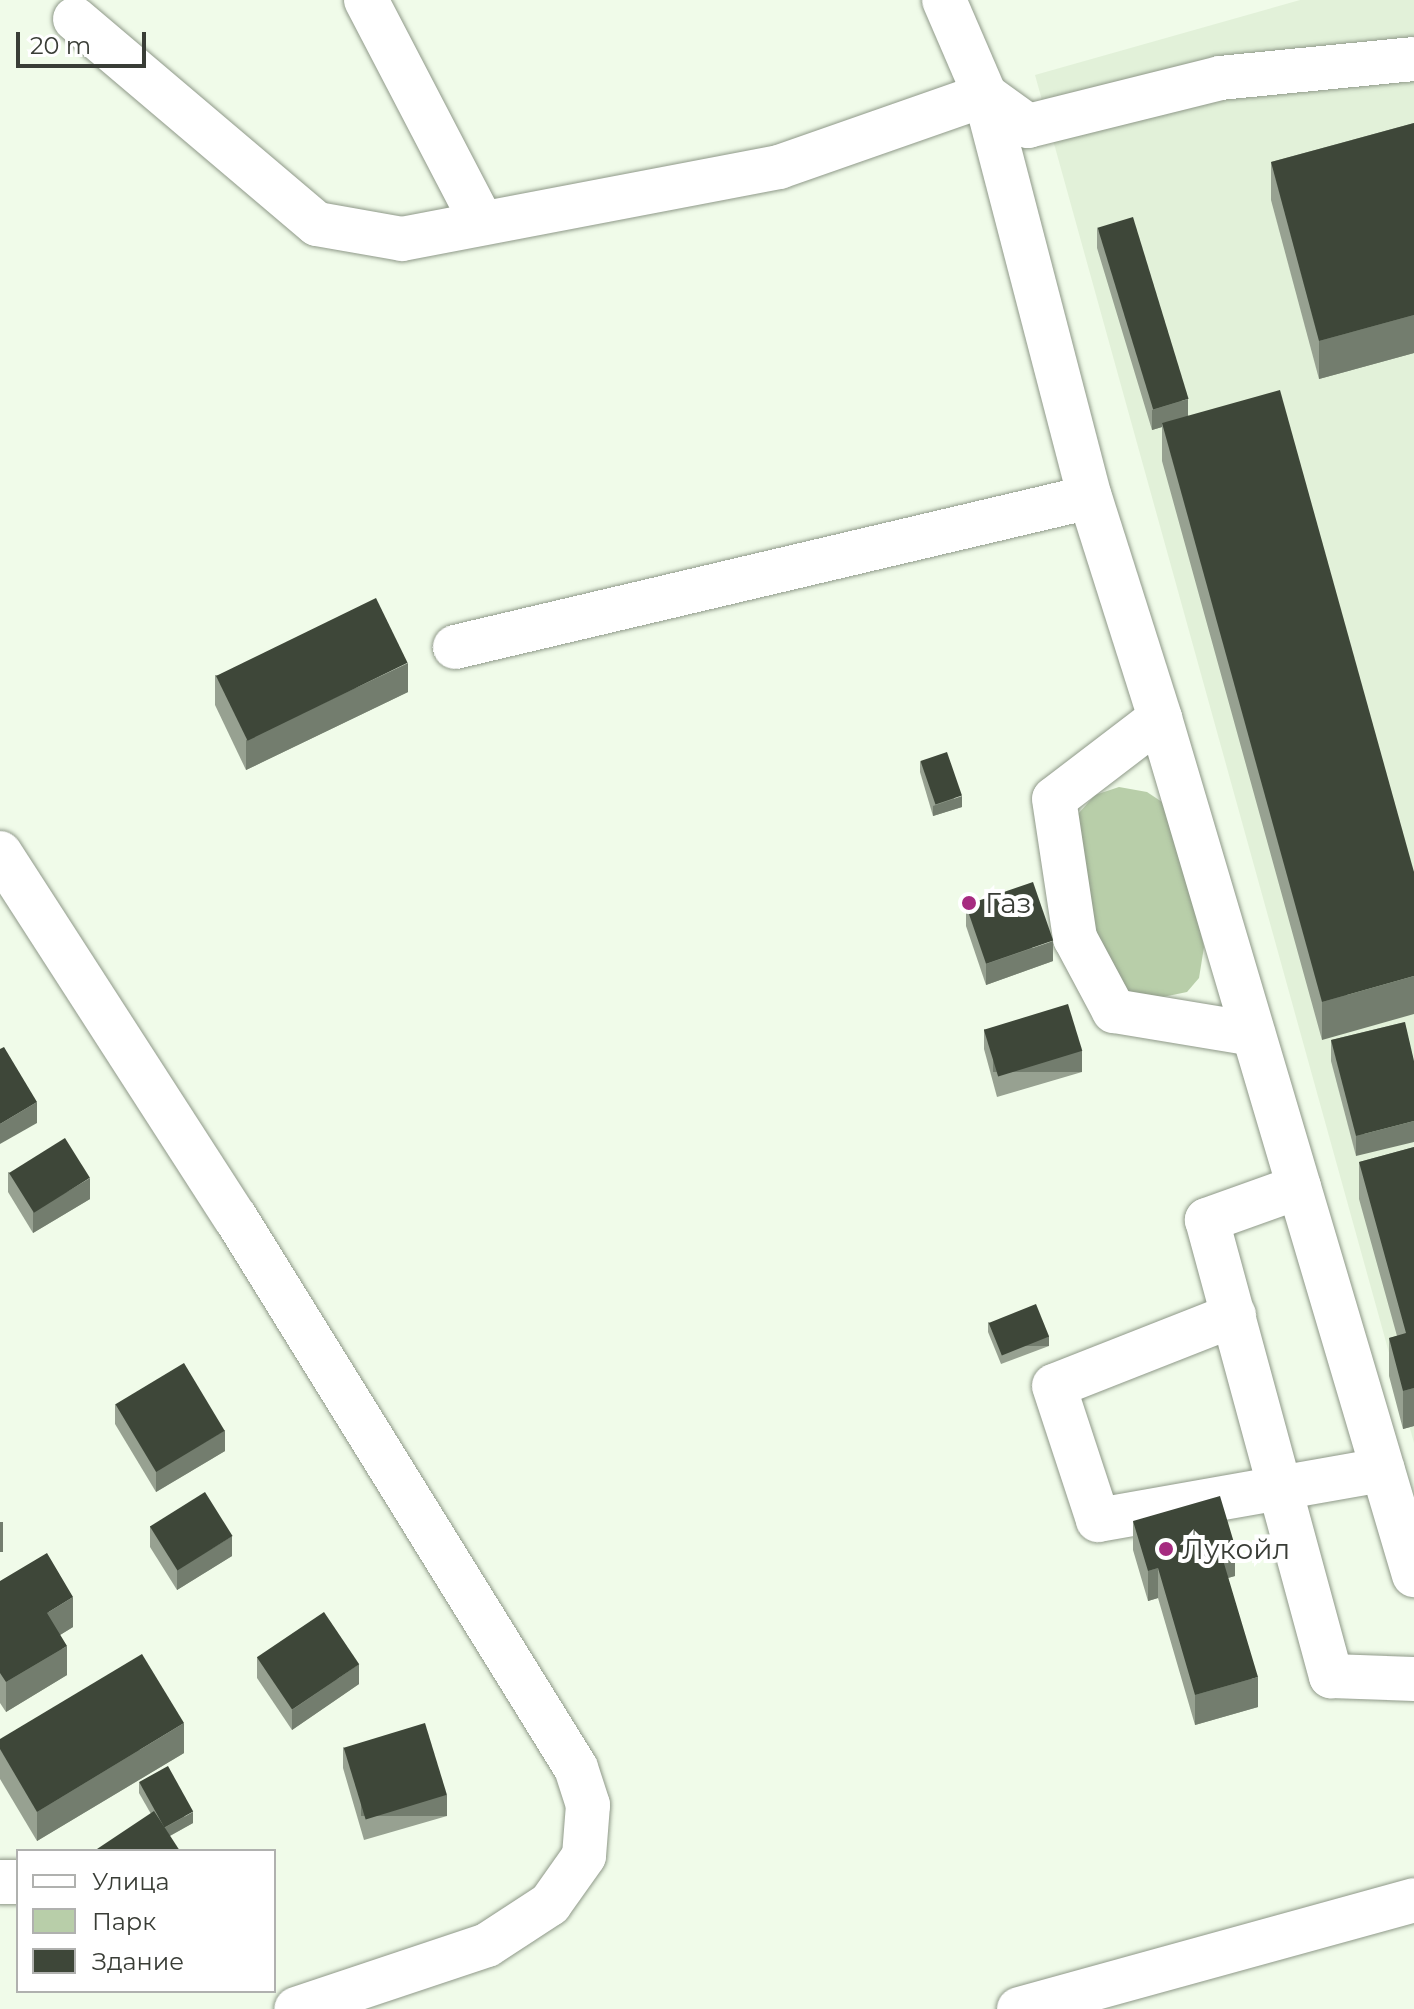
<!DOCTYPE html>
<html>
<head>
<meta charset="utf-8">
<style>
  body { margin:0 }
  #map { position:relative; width:1414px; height:2009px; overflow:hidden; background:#f0fbe9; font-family:Montserrat,sans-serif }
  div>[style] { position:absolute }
  .built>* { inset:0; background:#e2f1d9 }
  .green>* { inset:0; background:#b8cea9 }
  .roads { filter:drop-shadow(0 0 2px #8f9989) drop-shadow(0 0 2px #8f9989) }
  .minor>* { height:44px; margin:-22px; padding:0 22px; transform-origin:22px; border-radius:22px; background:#fff }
  .major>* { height:44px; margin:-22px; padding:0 22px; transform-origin:22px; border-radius:22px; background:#fff }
  .wall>* { inset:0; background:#97a191 }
  .shaded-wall>* { inset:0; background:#737d6e; transform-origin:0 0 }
  .building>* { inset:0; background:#3e4739; transform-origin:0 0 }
  .dots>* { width:22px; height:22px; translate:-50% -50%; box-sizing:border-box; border:4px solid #fff; border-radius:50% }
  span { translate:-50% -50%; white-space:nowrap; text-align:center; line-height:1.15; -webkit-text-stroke:8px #fff; paint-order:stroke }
  .poi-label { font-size:28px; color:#393d36 }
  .left { translate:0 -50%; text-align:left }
  .legend { position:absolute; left:16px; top:1849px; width:260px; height:144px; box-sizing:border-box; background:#fff; border:2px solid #b0b1af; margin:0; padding:10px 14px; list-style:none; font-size:24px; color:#393d36 }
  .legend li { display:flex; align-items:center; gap:16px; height:40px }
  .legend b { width:40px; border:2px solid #b0b1af }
  .scale { position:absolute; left:16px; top:32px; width:130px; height:36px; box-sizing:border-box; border:4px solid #393d36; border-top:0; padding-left:10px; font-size:24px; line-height:28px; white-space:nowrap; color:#393d36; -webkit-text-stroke:6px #fff; paint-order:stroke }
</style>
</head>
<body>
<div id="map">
  <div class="built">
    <div style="clip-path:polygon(1300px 0,1414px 0,1414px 1443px,1035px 75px)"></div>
  </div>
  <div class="green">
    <div style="clip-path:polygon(1119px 787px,1147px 792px,1171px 808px,1204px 947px,1199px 978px,1187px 992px,1158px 998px,1129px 998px,1109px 983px,1073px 835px,1078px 814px,1095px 795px)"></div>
  </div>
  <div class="roads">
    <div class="minor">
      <div style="left:366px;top:0;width:251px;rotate:62.5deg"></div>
      <div style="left:944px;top:0;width:103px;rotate:66.7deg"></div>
      <div style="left:985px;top:95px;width:415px;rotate:75.4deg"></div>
      <div style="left:1090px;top:497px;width:232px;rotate:72.4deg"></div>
      <div style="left:1160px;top:718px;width:894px;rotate:73.49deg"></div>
      <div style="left:75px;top:19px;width:317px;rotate:40.3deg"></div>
      <div style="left:317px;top:224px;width:86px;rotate:10deg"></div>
      <div style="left:402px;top:239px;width:384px;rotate:-10.8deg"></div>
      <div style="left:779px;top:167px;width:218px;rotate:-19.3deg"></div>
      <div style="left:985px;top:95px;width:53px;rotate:35.8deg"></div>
      <div style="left:1028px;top:126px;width:198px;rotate:-14deg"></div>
      <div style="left:1220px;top:78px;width:195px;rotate:-5.6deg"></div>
      <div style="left:455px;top:647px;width:652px;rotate:-13.29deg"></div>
      <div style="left:1160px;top:718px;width:133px;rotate:142.6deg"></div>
      <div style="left:1054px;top:799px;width:141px;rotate:81.4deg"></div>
      <div style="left:1075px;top:938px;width:83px;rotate:61.9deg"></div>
      <div style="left:1114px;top:1011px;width:141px;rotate:9.4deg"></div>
      <div style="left:0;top:853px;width:433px;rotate:57.2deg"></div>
      <div style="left:235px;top:1217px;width:648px;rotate:58.25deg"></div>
      <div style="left:576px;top:1768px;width:39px;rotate:72deg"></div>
      <div style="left:588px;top:1805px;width:51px;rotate:94.5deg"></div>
      <div style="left:584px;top:1856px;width:59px;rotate:125.3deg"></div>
      <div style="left:550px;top:1904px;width:75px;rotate:146.9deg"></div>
      <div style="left:487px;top:1945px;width:201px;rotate:161.5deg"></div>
      <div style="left:1299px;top:1187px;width:98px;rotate:160.3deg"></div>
      <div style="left:1207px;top:1220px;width:473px;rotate:74.8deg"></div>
      <div style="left:1331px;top:1676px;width:83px;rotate:2.1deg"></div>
      <div style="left:1234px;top:1315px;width:193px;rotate:158.5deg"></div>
      <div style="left:1054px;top:1386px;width:141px;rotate:71.8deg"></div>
      <div style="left:1098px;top:1520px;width:289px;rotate:-10deg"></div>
      <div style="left:0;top:1882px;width:18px"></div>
    </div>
    <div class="major">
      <div style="left:1019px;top:2009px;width:410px;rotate:-15.4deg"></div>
    </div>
  </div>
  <div class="wall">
    <div style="clip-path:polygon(1414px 123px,1414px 353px,1319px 379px,1271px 200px,1271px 162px)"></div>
    <div style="clip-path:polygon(1097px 227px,1188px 415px,1414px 872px,1322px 1040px,1162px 461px,1162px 427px,1152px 430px,1097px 248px)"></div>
    <div style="clip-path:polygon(215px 675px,408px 692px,246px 770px,215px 705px)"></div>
    <div style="clip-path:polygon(920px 761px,962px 807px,933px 816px,920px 772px)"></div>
    <div style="clip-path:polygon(966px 906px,1053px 961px,986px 985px,966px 926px)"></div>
    <div style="clip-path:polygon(1405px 1022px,1356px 1156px,1331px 1061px,1331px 1040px)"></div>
    <div style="clip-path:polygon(984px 1029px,1082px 1072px,997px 1097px,984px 1049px)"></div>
    <div style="clip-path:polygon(1414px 1147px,1414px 1426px,1403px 1429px,1389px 1376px,1389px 1338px,1397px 1336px,1359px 1199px,1359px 1162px)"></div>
    <div style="clip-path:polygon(8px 1172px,90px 1199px,33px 1233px,8px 1192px)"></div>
    <div style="clip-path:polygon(988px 1322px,1049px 1346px,1001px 1364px,988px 1332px)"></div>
    <div style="clip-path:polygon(115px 1404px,225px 1451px,156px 1492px,115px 1424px)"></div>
    <div style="clip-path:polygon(1133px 1521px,1235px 1576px,1228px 1578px,1258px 1707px,1195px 1725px,1158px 1598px,1148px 1601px,1133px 1550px)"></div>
    <div style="clip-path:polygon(150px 1526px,232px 1556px,177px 1590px,150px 1547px)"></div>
    <div style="clip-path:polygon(0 1581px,73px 1627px,60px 1635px,67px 1675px,6px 1712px,0 1703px)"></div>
    <div style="clip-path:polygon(257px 1658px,359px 1684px,292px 1730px,257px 1678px)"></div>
    <div style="clip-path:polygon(0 1739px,184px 1753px,37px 1841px,0 1779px)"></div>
    <div style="clip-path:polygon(343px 1747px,447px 1816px,364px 1840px,343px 1768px)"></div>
    <div style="clip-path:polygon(139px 1782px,193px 1823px,170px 1836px,151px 1814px,139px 1793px)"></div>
  </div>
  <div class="shaded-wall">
    <div style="clip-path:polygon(1414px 315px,1414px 353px,1319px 379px,1319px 341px)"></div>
    <div style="clip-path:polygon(1188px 399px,1188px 419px,1162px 423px,1162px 427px,1152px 430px,1152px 410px)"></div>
    <div style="clip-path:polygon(408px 663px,408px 692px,246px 770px,246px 740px)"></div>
    <div style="clip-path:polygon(962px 796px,962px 807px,933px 816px,933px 806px)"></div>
    <div style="clip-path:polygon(1053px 941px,1053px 961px,986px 985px,986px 964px)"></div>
    <div style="clip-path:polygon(1414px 976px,1414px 1014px,1322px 1040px,1322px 1002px)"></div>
    <div style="left:1082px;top:1051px;width:21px;height:89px;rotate:90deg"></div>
    <div style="clip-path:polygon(37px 1102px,37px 1123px,0 1144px,0 1124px)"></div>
    <div style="clip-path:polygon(1414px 1121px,1414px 1142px,1356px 1156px,1356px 1136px)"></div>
    <div style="clip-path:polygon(90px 1178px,90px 1199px,33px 1233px,33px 1212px)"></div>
    <div style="left:1049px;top:1336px;width:10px;height:51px;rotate:90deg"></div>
    <div style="clip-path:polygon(1414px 1388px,1414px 1426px,1403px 1429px,1403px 1391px)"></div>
    <div style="clip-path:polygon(225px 1430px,225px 1451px,156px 1492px,156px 1471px)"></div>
    <div style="left:3px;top:1522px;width:30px;height:4px;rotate:90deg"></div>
    <div style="clip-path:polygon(232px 1536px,232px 1556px,177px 1590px,177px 1570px)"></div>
    <div style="clip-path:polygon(1235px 1546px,1235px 1576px,1220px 1580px,1220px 1550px)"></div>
    <div style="clip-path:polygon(1158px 1568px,1158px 1598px,1148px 1601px,1148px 1571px)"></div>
    <div style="clip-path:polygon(73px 1597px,73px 1627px,47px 1643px,47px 1613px)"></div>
    <div style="clip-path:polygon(67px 1646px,67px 1675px,6px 1712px,6px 1682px)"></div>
    <div style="clip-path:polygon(359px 1664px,359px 1684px,292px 1730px,292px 1710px)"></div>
    <div style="clip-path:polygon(1258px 1677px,1258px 1707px,1195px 1725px,1195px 1695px)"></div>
    <div style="clip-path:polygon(184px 1723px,184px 1753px,37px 1841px,37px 1812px)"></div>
    <div style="left:447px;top:1795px;width:21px;height:86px;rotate:90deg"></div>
    <div style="clip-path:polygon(193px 1812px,193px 1823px,164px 1839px,164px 1828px)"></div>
  </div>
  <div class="building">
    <div style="clip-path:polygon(1414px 123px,1414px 315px,1319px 341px,1271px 162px)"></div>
    <div style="left:1133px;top:217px;width:190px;height:37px;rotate:73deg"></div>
    <div style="clip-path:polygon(1280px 390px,1414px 872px,1414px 976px,1322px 1002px,1162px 423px)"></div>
    <div style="left:376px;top:598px;width:72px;height:178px;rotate:64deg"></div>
    <div style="left:947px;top:752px;width:46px;height:28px;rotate:71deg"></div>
    <div style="left:1033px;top:882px;width:62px;height:71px;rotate:71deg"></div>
    <div style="left:1068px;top:1004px;width:49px;height:88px;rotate:73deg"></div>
    <div style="clip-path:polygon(1405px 1022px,1414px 1061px,1414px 1121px,1356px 1136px,1331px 1040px)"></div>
    <div style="clip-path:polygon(4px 1047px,37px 1102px,0 1124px,0 1049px)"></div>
    <div style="left:65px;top:1138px;width:47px;height:66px;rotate:58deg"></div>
    <div style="clip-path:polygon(1414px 1147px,1414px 1388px,1403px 1391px,1389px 1338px,1406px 1333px,1359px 1162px)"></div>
    <div style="left:1036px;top:1304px;width:35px;height:51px;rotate:68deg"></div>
    <div style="left:184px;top:1363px;width:79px;height:80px;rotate:59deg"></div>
    <div style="left:205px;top:1492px;width:52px;height:65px;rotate:58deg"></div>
    <div style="clip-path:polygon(1220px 1496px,1235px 1546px,1220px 1550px,1258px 1677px,1195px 1695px,1158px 1568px,1148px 1571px,1133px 1521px)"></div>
    <div style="clip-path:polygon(47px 1553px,73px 1597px,47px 1613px,67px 1646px,6px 1682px,0 1673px,0 1581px)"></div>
    <div style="left:324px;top:1612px;width:63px;height:81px;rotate:56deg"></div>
    <div style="clip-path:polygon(142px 1654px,184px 1723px,37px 1812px,0 1749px,0 1739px)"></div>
    <div style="left:425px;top:1723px;width:75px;height:85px;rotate:73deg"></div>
    <div style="left:168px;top:1766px;width:52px;height:33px;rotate:61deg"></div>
    <div style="clip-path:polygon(154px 1811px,180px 1851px,94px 1851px)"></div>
  </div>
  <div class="dots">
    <div style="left:969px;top:903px;background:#a62b80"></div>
    <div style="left:1166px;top:1549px;background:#a62b80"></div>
  </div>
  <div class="poi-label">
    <span class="left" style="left:985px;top:903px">Газ</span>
    <span class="left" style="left:1182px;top:1549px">Лукойл</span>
  </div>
  <ul class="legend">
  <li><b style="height:10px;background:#fff"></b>Улица</li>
  <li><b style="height:22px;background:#b8cea9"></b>Парк</li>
  <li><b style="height:22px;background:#3e4739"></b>Здание</li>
  </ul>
  <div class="scale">20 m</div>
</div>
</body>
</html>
